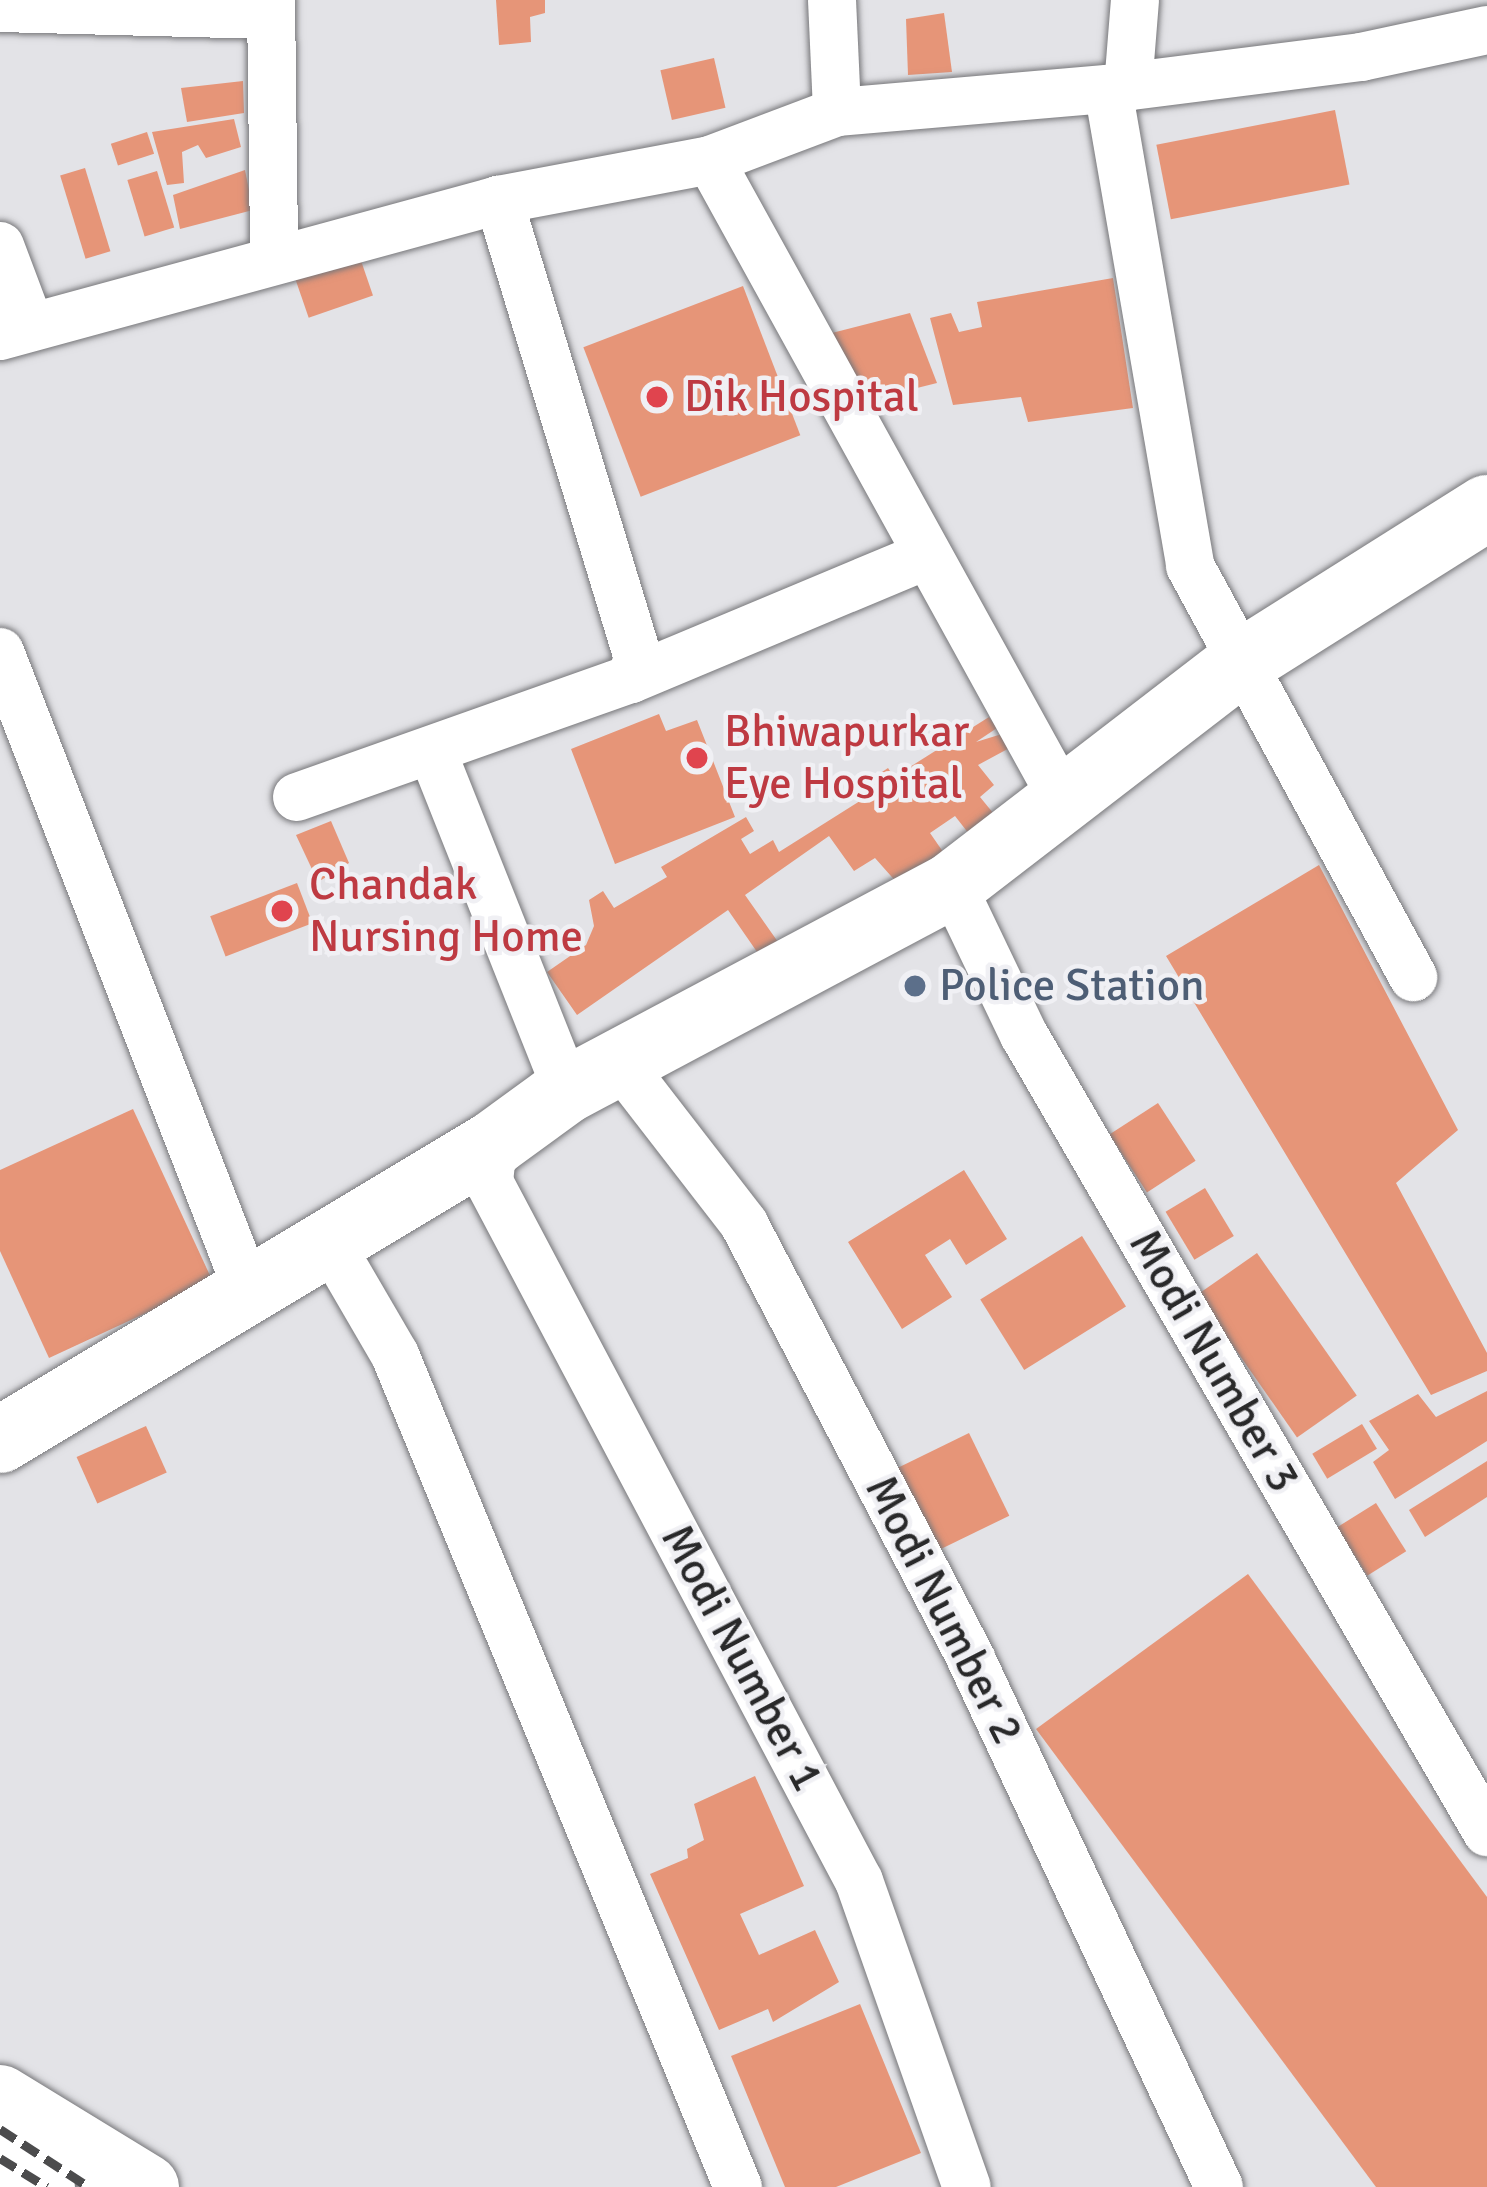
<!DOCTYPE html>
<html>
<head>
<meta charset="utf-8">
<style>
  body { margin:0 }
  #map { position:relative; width:1487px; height:2187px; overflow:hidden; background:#e3e3e7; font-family:Signika,sans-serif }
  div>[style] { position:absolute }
  .building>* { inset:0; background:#e69578; transform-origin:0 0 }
  .roads { filter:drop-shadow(0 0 3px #77777a) drop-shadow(0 0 3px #77777a) }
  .street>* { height:48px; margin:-24px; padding:0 24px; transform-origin:24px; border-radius:24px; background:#fff }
  .secondary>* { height:66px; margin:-33px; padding:0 33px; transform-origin:33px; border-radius:33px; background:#fff }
  .rail>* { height:9px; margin-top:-4.5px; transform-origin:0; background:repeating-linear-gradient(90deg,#4c4c4d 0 18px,transparent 0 27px) }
  .dots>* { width:33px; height:33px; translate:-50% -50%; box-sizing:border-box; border:6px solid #f0f0f4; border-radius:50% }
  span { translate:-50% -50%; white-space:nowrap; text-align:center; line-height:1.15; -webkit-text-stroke:9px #f0f0f4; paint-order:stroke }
  .health-label { font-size:45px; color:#be3a42 }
  .left { translate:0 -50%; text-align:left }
  .service-label { font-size:45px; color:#4e5e75 }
  .street-label { font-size:45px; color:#29292a }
</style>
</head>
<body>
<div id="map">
  <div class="building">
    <div style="clip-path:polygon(496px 0,545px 0,545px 13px,530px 17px,531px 42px,499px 45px)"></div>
    <div style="clip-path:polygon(944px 13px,952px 72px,908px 75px,906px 19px)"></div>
    <div style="left:714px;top:58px;width:51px;height:55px;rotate:77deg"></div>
    <div style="clip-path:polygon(243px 81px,244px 113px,187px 122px,181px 88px)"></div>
    <div style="left:1335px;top:110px;width:76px;height:182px;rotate:79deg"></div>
    <div style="clip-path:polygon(234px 119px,241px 147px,206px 158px,198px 145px,182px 152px,184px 183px,167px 185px,152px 132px)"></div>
    <div style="left:147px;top:132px;width:23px;height:38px;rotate:72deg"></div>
    <div style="left:85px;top:168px;width:87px;height:26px;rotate:73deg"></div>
    <div style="clip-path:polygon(245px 170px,253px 210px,180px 229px,173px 195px)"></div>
    <div style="left:157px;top:171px;width:59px;height:31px;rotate:73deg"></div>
    <div style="left:358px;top:252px;width:46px;height:68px;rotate:71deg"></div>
    <div style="clip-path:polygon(1113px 278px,1133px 408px,1028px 422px,1021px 397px,953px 405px,930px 318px,951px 313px,959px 332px,982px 327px,977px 302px)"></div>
    <div style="left:743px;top:286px;width:160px;height:171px;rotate:69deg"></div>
    <div style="clip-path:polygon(910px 313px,937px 383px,861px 402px,828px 334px)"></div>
    <div style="clip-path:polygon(659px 714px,666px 731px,697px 720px,735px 817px,615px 864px,571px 749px)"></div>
    <div style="clip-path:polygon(989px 717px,997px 728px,976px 742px,1005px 733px,1015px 745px,978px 765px,994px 785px,980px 797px,1007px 830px,980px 848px,955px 816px,930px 833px,948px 859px,906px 893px,875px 858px,854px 871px,829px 836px,745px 895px,790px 959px,771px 972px,728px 910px,577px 1015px,547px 972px,586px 945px,594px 926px,589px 900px,603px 891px,614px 908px,667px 877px,661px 867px,746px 817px,754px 831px,741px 839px,750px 854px,773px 840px,779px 852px,871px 794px,864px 784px,888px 768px,894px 777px)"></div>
    <div style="clip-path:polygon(331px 821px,349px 863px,318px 882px,296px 835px)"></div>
    <div style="clip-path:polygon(1319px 865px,1458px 1130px,1396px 1183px,1487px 1353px,1487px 1371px,1431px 1395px,1166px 956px)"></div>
    <div style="left:297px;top:883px;width:43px;height:93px;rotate:69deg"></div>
    <div style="left:1158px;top:1103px;width:69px;height:58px;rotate:57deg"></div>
    <div style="clip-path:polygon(133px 1109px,213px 1282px,49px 1358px,0 1251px,0 1170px)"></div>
    <div style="clip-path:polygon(964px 1170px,1007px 1239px,966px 1265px,950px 1239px,925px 1255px,952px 1297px,902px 1329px,848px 1242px)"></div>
    <div style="left:1205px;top:1188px;width:56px;height:46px;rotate:59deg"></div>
    <div style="left:1082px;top:1236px;width:83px;height:120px;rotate:58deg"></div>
    <div style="left:1257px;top:1253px;width:174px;height:73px;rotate:55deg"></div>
    <div style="clip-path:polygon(1487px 1391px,1487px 1441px,1395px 1499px,1373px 1462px,1389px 1450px,1369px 1421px,1418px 1394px,1436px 1417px)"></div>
    <div style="left:1362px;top:1424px;width:29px;height:58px;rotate:59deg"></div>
    <div style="left:146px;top:1426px;width:51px;height:76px;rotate:66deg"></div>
    <div style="left:969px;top:1433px;width:92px;height:83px;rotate:64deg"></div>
    <div style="clip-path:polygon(1487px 1461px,1487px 1497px,1425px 1537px,1409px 1510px)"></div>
    <div style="left:1376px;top:1503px;width:57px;height:46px;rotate:58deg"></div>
    <div style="clip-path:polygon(1248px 1574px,1487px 1897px,1487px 2187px,1376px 2187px,1036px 1729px)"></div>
    <div style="clip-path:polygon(755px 1776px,804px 1886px,740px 1914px,759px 1955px,815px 1930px,839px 1982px,773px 2022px,768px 2009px,719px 2030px,650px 1874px,688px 1858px,687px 1849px,704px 1840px,694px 1804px)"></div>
    <div style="clip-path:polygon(860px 2004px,921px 2153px,836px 2187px,785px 2187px,731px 2056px)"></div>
  </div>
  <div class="roads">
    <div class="street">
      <div style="left:271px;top:0;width:258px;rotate:89.3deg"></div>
      <div style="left:832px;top:0;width:112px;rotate:87.4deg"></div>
      <div style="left:0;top:8px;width:270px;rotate:1.5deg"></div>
      <div style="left:1128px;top:87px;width:87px;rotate:-85.4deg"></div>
      <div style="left:1108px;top:89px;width:484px;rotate:80.2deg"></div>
      <div style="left:1190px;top:566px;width:468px;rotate:61.5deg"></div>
      <div style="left:710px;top:160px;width:734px;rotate:61.1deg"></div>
      <div style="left:0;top:246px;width:85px;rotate:69.4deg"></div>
      <div style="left:0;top:336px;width:517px;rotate:-15.25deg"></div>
      <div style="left:499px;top:200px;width:215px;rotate:-10.7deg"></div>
      <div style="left:710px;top:160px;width:136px;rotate:-20.7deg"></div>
      <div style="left:837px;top:112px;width:272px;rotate:-4.9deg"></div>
      <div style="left:1108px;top:89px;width:255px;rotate:-7.2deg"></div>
      <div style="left:1361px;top:57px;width:129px;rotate:-12.1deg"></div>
      <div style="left:0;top:652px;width:685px;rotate:68.79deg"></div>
      <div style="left:631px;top:679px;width:316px;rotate:-22.7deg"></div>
      <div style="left:432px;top:751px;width:365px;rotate:68.3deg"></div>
      <div style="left:297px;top:797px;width:354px;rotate:-19.5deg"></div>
      <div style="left:631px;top:679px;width:22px;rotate:-72deg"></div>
      <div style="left:638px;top:658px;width:479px;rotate:-106.9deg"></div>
      <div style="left:952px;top:885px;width:166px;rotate:64.4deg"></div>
      <div style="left:1024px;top:1035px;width:922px;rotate:59.85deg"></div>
      <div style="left:619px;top:1062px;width:205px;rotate:52.3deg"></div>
      <div style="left:744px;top:1224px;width:491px;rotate:62.4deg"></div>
      <div style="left:971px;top:1659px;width:583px;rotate:64.84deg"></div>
      <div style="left:493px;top:1144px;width:38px;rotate:96deg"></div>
      <div style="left:489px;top:1182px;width:791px;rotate:62.11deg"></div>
      <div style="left:859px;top:1881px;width:324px;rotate:70.6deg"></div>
      <div style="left:328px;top:1240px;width:133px;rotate:59.8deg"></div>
      <div style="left:395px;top:1355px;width:900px;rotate:67.6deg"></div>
    </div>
    <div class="secondary">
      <div style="left:0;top:1440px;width:575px;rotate:-30.98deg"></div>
      <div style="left:493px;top:1144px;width:92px;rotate:-36.1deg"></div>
      <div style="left:567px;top:1090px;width:436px;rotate:-28deg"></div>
      <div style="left:952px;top:885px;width:366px;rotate:-37.6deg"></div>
      <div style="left:1242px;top:662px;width:289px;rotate:-32.2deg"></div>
      <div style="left:0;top:2098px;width:171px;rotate:31.4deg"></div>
      <div style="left:0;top:2158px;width:51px;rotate:34.6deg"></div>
    </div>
  </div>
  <div class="rail">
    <div style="left:0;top:2129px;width:106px;rotate:33.1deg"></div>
    <div style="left:0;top:2158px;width:55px;rotate:31.7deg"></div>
  </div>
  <div class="dots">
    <div style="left:657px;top:397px;background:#e0444e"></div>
    <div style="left:697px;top:758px;background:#e0444e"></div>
    <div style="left:282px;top:911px;background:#e0444e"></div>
    <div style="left:915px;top:986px;background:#5c6f8a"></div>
  </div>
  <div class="health-label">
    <span class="left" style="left:684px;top:397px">Dik Hospital</span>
    <span class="left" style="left:724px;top:758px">Bhiwapurkar<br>Eye Hospital</span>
    <span class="left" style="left:309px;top:911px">Chandak<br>Nursing Home</span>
  </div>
  <div class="service-label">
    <span class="left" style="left:939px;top:986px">Police Station</span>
  </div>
  <div class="street-label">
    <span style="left:1214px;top:1361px;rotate:60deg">Modi Number 3</span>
    <span style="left:944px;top:1610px;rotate:63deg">Modi Number 2</span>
    <span style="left:742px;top:1658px;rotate:62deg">Modi Number 1</span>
  </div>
</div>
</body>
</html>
